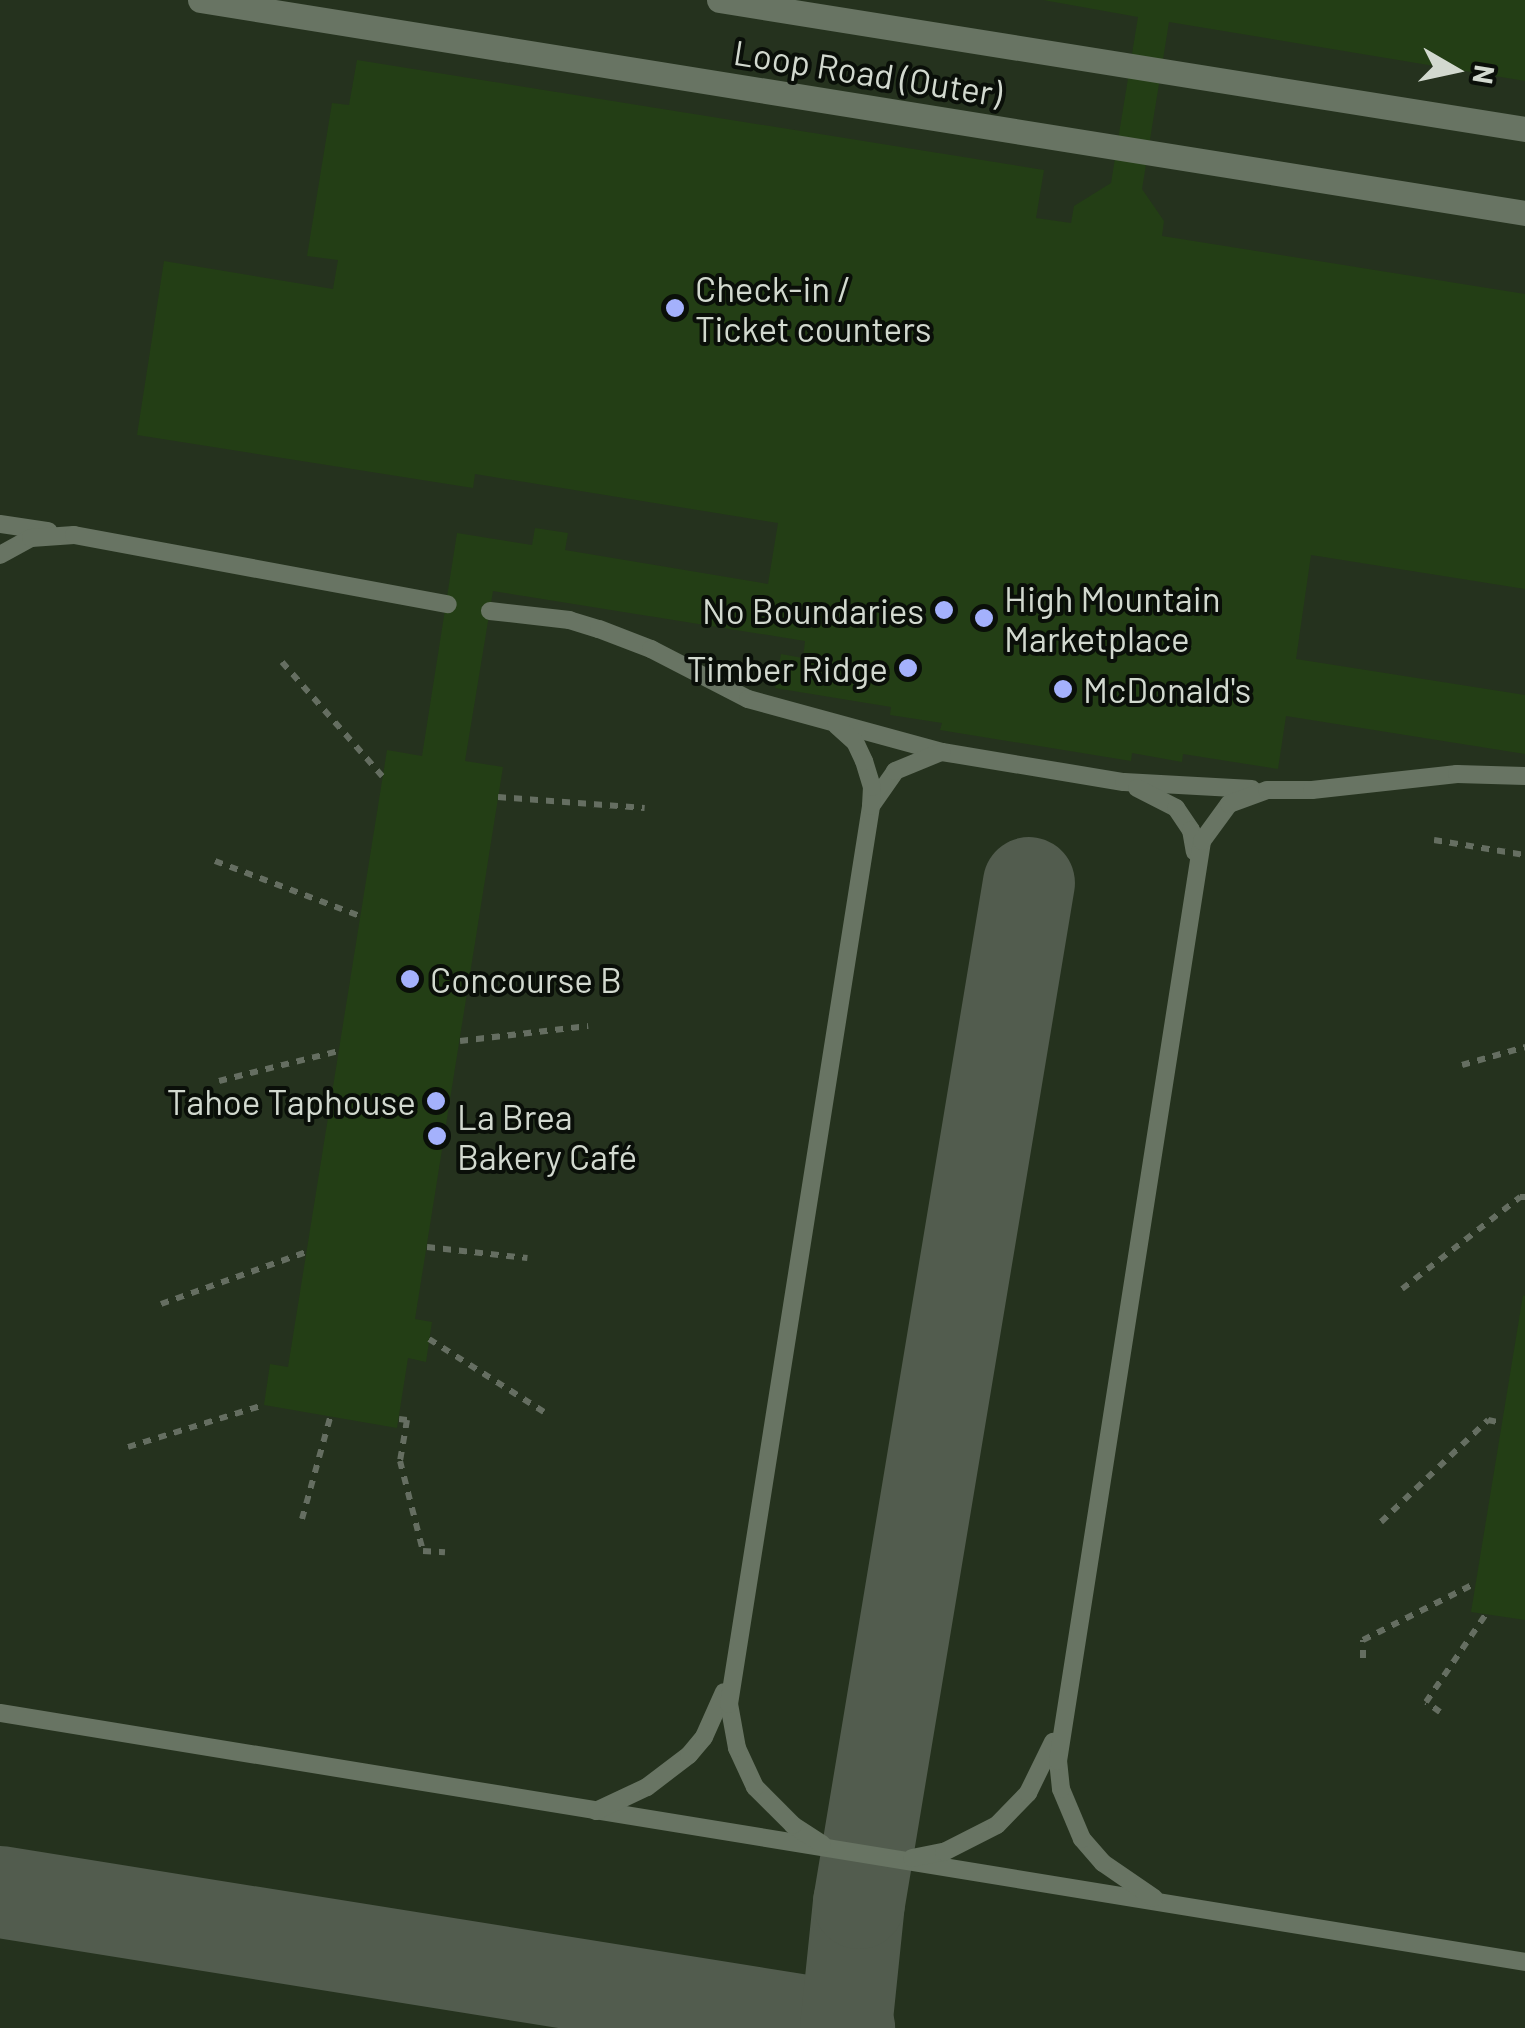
<!DOCTYPE html>
<html>
<head>
<meta charset="utf-8">
<style>
  body { margin:0 }
  #map { position:relative; width:1525px; height:2028px; overflow:hidden; background:#1d2819; font-family:Barlow,sans-serif }
  div>[style] { position:absolute }
  .built>* { inset:0; background:#25321e; transform-origin:0 0 }
  .taxiway>* { height:92px; margin:-46px; padding:0 46px; transform-origin:46px; border-radius:46px; background:#525c4e }
  .building>* { inset:0; background:#233e15 }
  .path>* { height:6px; margin-top:-3px; transform-origin:0; background:repeating-linear-gradient(90deg,#656e61 0 8px,transparent 0 16px) }
  .service>* { height:18px; margin:-9px; padding:0 9px; transform-origin:9px; border-radius:9px; background:#687463 }
  .tertiary>* { height:25px; margin:-12.5px; padding:0 12.5px; transform-origin:12.5px; border-radius:12.5px; background:#687463 }
  .secondary>* { height:25px; margin:-12.5px; padding:0 12.5px; transform-origin:12.5px; border-radius:12.5px; background:#687463 }
  .dots>* { width:28px; height:28px; translate:-50% -50%; box-sizing:border-box; border:5px solid #0a0f09; border-radius:50% }
  span { translate:-50% -50%; white-space:nowrap; text-align:center; line-height:1.15; -webkit-text-stroke:8px #0a0f09; paint-order:stroke }
  .street-label { font-size:35px; color:#d2d9cf }
  .poi-label { font-size:35px; color:#d2d9cf }
  .left { translate:0 -50%; text-align:left }
  .right { translate:-100% -50%; text-align:right }
  .north { position:absolute; left:1405px; top:20px; width:100px; height:100px; -webkit-text-stroke:8px #0a0f09; paint-order:stroke; rotate:99deg; font-size:28px; font-weight:700; line-height:40px; text-align:center; color:#d2d9cf }
  .north::after { content:''; display:block; margin:auto; width:35px; height:45px; background:#d2d9cf; clip-path:polygon(50% 0,100% 100%,50% 72%,0 100%) }
</style>
</head>
<body>
<div id="map">
  <div class="built">
    <div style="left:0;top:0;width:1525px;height:2028px"></div>
  </div>
  <div class="taxiway">
    <div style="left:0;top:1892px;width:860px;rotate:9.1deg"></div>
    <div style="left:846px;top:2028px;width:126px;rotate:-84.1deg"></div>
    <div style="left:859px;top:1903px;width:1034px;rotate:-80.54deg"></div>
  </div>
  <div class="building">
    <div style="clip-path:polygon(1043px 0,1525px 0,1525px 81px,1169px 22px,1142px 189px,1164px 221px,1162px 236px,1525px 294px,1525px 589px,1311px 555px,1296px 659px,1525px 695px,1525px 754px,1286px 716px,1278px 769px,1183px 754px,1182px 762px,1132px 753px,1131px 761px,940px 730px,942px 723px,890px 715px,891px 707px,775px 688px,781px 654px,803px 658px,805px 641px,493px 591px,465px 761px,503px 767px,415px 1319px,432px 1322px,426px 1362px,408px 1358px,397px 1428px,264px 1405px,270px 1364px,288px 1367px,387px 750px,422px 756px,457px 533px,532px 545px,535px 528px,568px 533px,565px 550px,768px 584px,778px 523px,475px 474px,473px 488px,137px 435px,164px 261px,333px 289px,338px 260px,307px 256px,332px 103px,349px 105px,357px 60px,1044px 170px,1036px 218px,1071px 223px,1074px 206px,1111px 183px,1138px 17px)"></div>
    <div style="clip-path:polygon(1523px 1295px,1525px 1296px,1525px 1620px,1471px 1612px)"></div>
  </div>
  <div class="path">
    <div style="left:282px;top:662px;width:152px;rotate:48.7deg"></div>
    <div style="left:498px;top:797px;width:147px;rotate:4.3deg"></div>
    <div style="left:1434px;top:840px;width:92px;rotate:9.4deg"></div>
    <div style="left:215px;top:861px;width:155px;rotate:20.8deg"></div>
    <div style="left:460px;top:1041px;width:129px;rotate:-6.7deg"></div>
    <div style="left:1462px;top:1065px;width:66px;rotate:-15.9deg"></div>
    <div style="left:219px;top:1081px;width:123px;rotate:-14.1deg"></div>
    <div style="left:427px;top:1247px;width:101px;rotate:6.3deg"></div>
    <div style="left:1402px;top:1289px;width:150px;rotate:-37.9deg"></div>
    <div style="left:1520px;top:1197px;width:5px"></div>
    <div style="left:161px;top:1304px;width:154px;rotate:-19.7deg"></div>
    <div style="left:429px;top:1339px;width:136px;rotate:32.4deg"></div>
    <div style="left:399px;top:1419px;width:8px;rotate:7deg"></div>
    <div style="left:407px;top:1420px;width:42px;rotate:99.7deg"></div>
    <div style="left:400px;top:1461px;width:93px;rotate:75.7deg"></div>
    <div style="left:423px;top:1551px;width:22px;rotate:3deg"></div>
    <div style="left:128px;top:1447px;width:142px;rotate:-17.2deg"></div>
    <div style="left:302px;top:1519px;width:105px;rotate:-74.5deg"></div>
    <div style="left:1381px;top:1522px;width:148px;rotate:-43.6deg"></div>
    <div style="left:1488px;top:1420px;width:14px;rotate:12deg"></div>
    <div style="left:1363px;top:1658px;width:18px;rotate:-90deg"></div>
    <div style="left:1363px;top:1640px;width:127px;rotate:-26.8deg"></div>
    <div style="left:1440px;top:1712px;width:17px;rotate:-144deg"></div>
    <div style="left:1426px;top:1702px;width:107px;rotate:-55.7deg"></div>
  </div>
  <div class="service">
    <div style="left:0;top:524px;width:49px;rotate:8.3deg"></div>
    <div style="left:0;top:555px;width:35px;rotate:-29deg"></div>
    <div style="left:31px;top:538px;width:43px;rotate:-4deg"></div>
    <div style="left:74px;top:535px;width:380px;rotate:10.5deg"></div>
    <div style="left:490px;top:611px;width:80px;rotate:6.5deg"></div>
    <div style="left:569px;top:620px;width:31px;rotate:17deg"></div>
    <div style="left:599px;top:629px;width:56px;rotate:21deg"></div>
    <div style="left:651px;top:649px;width:109px;rotate:27.3deg"></div>
    <div style="left:748px;top:699px;width:201px;rotate:15.3deg"></div>
    <div style="left:942px;top:752px;width:184px;rotate:9.4deg"></div>
    <div style="left:1124px;top:782px;width:128px;rotate:3.1deg"></div>
    <div style="left:1137px;top:788px;width:44px;rotate:27.1deg"></div>
    <div style="left:1176px;top:808px;width:27px;rotate:56deg"></div>
    <div style="left:1191px;top:830px;width:22px;rotate:80deg"></div>
    <div style="left:873px;top:803px;width:39px;rotate:-55deg"></div>
    <div style="left:895px;top:771px;width:50px;rotate:-22.4deg"></div>
    <div style="left:0;top:1713px;width:1545px;rotate:9.27deg"></div>
    <div style="left:596px;top:1811px;width:56px;rotate:-25.2deg"></div>
    <div style="left:647px;top:1787px;width:53px;rotate:-37.3deg"></div>
    <div style="left:689px;top:1755px;width:23px;rotate:-50deg"></div>
    <div style="left:704px;top:1737px;width:49px;rotate:-66deg"></div>
    <div style="left:822px;top:1844px;width:35px;rotate:-147deg"></div>
    <div style="left:793px;top:1825px;width:54px;rotate:-135deg"></div>
    <div style="left:755px;top:1787px;width:43px;rotate:-114.8deg"></div>
    <div style="left:737px;top:1748px;width:45px;rotate:-100.3deg"></div>
    <div style="left:729px;top:1704px;width:909px;rotate:-81.01deg"></div>
    <div style="left:871px;top:806px;width:19px;rotate:-87deg"></div>
    <div style="left:872px;top:787px;width:27px;rotate:-107deg"></div>
    <div style="left:864px;top:761px;width:21px;rotate:-115deg"></div>
    <div style="left:855px;top:742px;width:25px;rotate:-138deg"></div>
    <div style="left:912px;top:1858px;width:33px;rotate:-11deg"></div>
    <div style="left:944px;top:1852px;width:59px;rotate:-27deg"></div>
    <div style="left:997px;top:1825px;width:45px;rotate:-45.9deg"></div>
    <div style="left:1028px;top:1793px;width:57px;rotate:-63.9deg"></div>
    <div style="left:1154px;top:1898px;width:62px;rotate:-145.5deg"></div>
    <div style="left:1103px;top:1863px;width:32px;rotate:-131deg"></div>
    <div style="left:1082px;top:1839px;width:54px;rotate:-112.8deg"></div>
    <div style="left:1061px;top:1789px;width:28px;rotate:-96deg"></div>
    <div style="left:1058px;top:1761px;width:931px;rotate:-81.1deg"></div>
    <div style="left:1202px;top:841px;width:46px;rotate:-53.9deg"></div>
    <div style="left:1229px;top:804px;width:40px;rotate:-20.2deg"></div>
    <div style="left:1267px;top:790px;width:45px"></div>
    <div style="left:1312px;top:790px;width:146px;rotate:-6.3deg"></div>
    <div style="left:1457px;top:774px;width:68px;rotate:1.7deg"></div>
  </div>
  <div class="tertiary">
    <div style="left:719px;top:0;width:816px;rotate:9.09deg"></div>
  </div>
  <div class="secondary">
    <div style="left:200px;top:0;width:1342px;rotate:9.13deg"></div>
  </div>
  <div class="dots">
    <div style="left:675px;top:308px;background:#a4b1fc"></div>
    <div style="left:944px;top:610px;background:#a4b1fc"></div>
    <div style="left:984px;top:618px;background:#a4b1fc"></div>
    <div style="left:908px;top:668px;background:#a4b1fc"></div>
    <div style="left:1063px;top:689px;background:#a4b1fc"></div>
    <div style="left:410px;top:979px;background:#a4b1fc"></div>
    <div style="left:436px;top:1101px;background:#a4b1fc"></div>
    <div style="left:437px;top:1136px;background:#a4b1fc"></div>
  </div>
  <div class="street-label">
    <span style="left:868px;top:72px;rotate:9deg">Loop Road (Outer)</span>
  </div>
  <div class="poi-label">
    <span class="left" style="left:695px;top:308px">Check-in /<br>Ticket counters</span>
    <span class="left" style="left:1004px;top:618px">High Mountain<br>Marketplace</span>
    <span class="right" style="left:924px;top:610px">No Boundaries</span>
    <span class="right" style="left:888px;top:668px">Timber Ridge</span>
    <span class="left" style="left:1083px;top:689px">McDonald's</span>
    <span class="left" style="left:430px;top:979px">Concourse B</span>
    <span class="right" style="left:416px;top:1101px">Tahoe Taphouse</span>
    <span class="left" style="left:457px;top:1136px">La Brea<br>Bakery Café</span>
  </div>
  <div class="north">N</div>
</div>
</body>
</html>
